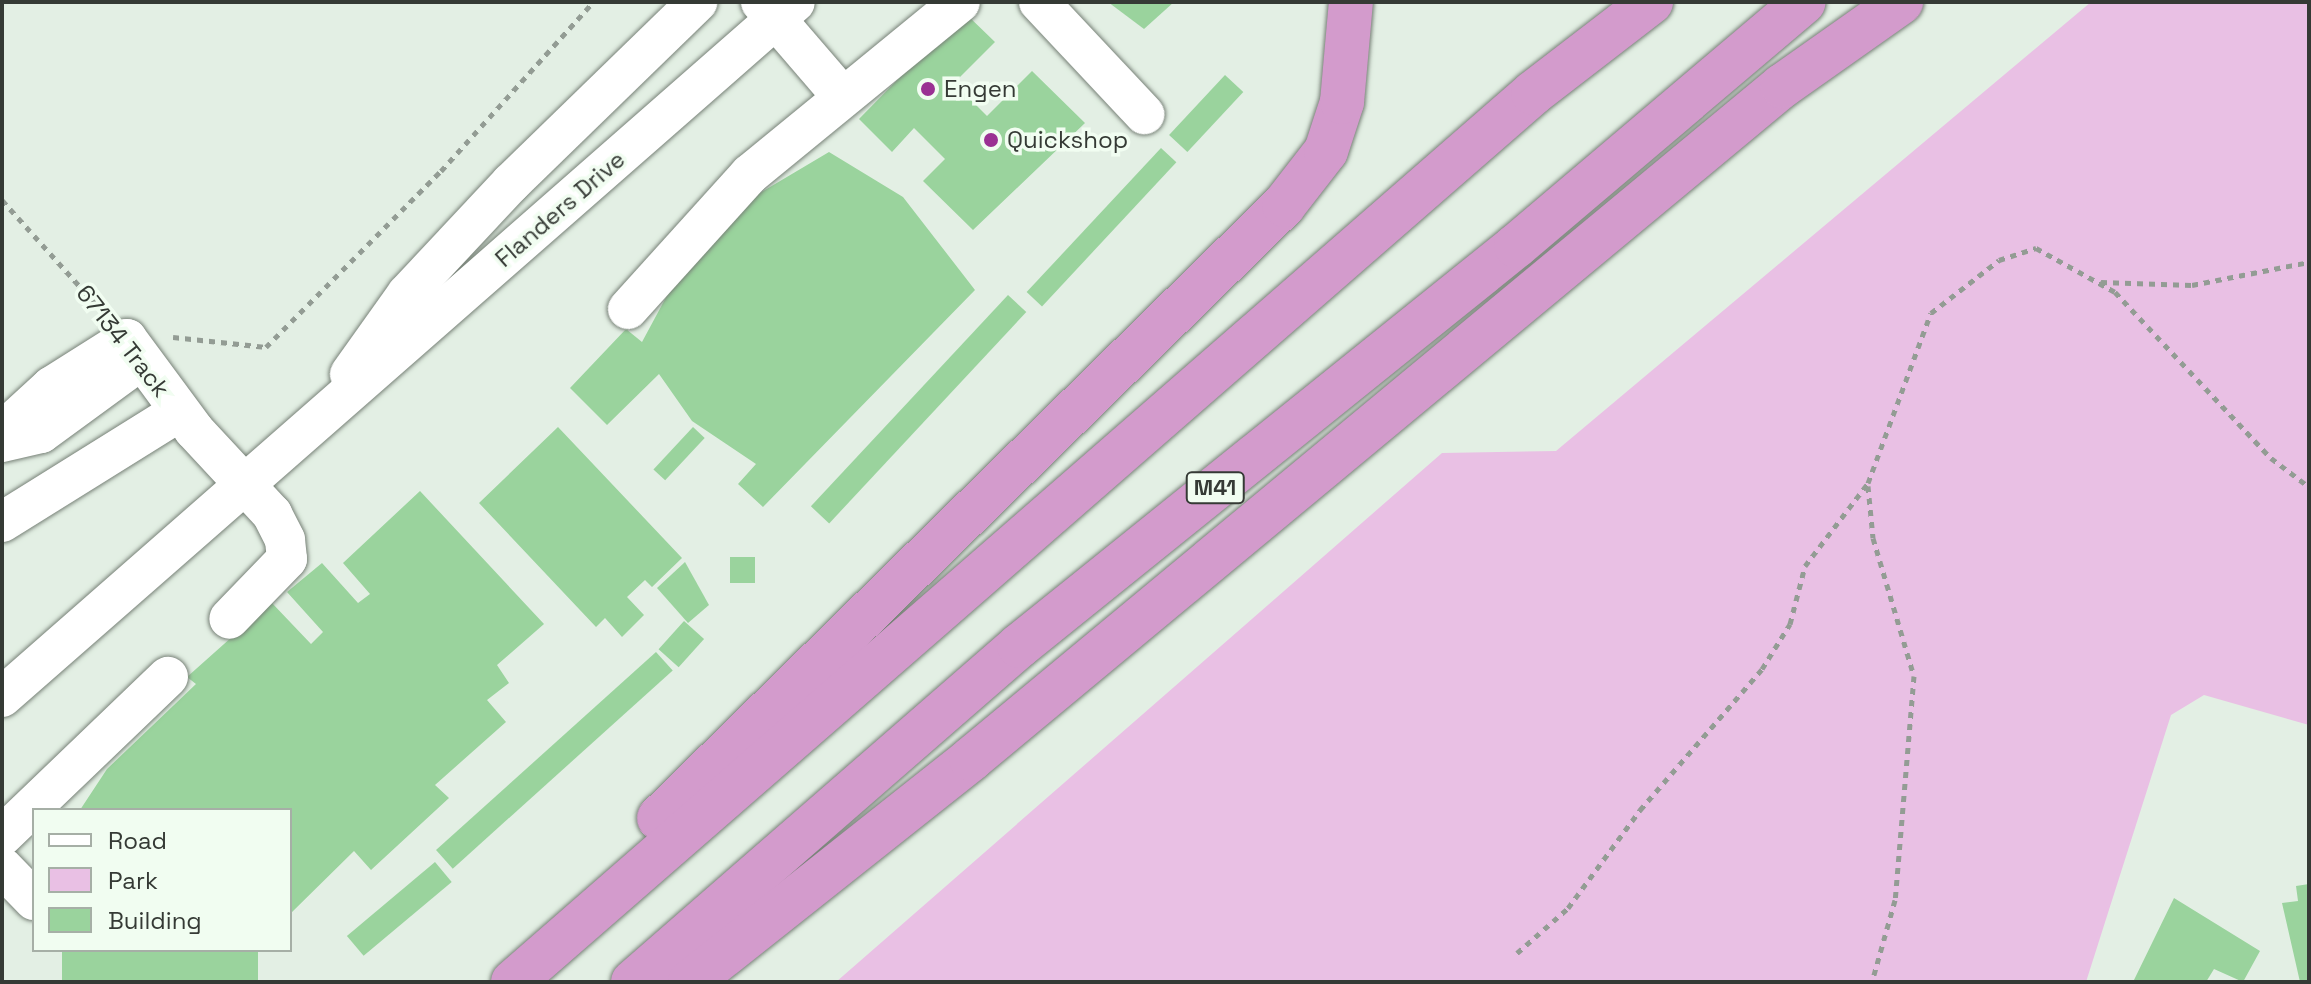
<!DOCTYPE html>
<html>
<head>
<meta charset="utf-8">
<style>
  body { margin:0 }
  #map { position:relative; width:2311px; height:984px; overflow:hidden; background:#e3efe4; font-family:"Space Grotesk",sans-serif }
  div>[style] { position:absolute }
  .green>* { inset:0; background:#e9c0e4 }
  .building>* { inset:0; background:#9ad39d; transform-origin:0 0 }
  .path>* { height:5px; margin-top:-2.5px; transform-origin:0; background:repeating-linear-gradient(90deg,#939c94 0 6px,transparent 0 12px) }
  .roads { filter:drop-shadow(0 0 2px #778177) drop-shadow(0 0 2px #778177) }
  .minor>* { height:40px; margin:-20px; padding:0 20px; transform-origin:20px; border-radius:20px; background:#fff }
  .highway>* { height:44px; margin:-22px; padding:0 22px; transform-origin:22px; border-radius:22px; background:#d39bcc }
  .dots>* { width:22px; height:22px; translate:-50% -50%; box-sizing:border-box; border:4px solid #f1fdf1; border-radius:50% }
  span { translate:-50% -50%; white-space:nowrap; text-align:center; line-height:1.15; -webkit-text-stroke:7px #f1fdf1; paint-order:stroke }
  .shield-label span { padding:2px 6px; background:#f1fdf1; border:2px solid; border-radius:6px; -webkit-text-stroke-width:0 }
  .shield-label { font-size:22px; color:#353a35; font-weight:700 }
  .poi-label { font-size:24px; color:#353a35 }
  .left { translate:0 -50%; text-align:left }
  .street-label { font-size:24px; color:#353a35 }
  .frame { position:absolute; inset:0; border:4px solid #353a35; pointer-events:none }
  .legend { position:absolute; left:32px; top:808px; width:260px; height:144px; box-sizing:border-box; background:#f1fdf1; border:2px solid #a6afa6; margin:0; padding:10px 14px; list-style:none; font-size:24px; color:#353a35 }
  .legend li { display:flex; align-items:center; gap:16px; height:40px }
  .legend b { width:40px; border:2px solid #a6afa6 }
</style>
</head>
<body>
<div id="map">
  <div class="green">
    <div style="clip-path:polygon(2091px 2px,2309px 2px,2309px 725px,2204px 695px,2171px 715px,2086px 982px,836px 982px,1442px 453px,1556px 451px)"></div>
  </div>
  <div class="building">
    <div style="clip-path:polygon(1108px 2px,1174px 2px,1144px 29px)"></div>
    <div style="clip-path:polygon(964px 12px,995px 42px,954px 83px,987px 116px,1032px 71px,1085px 123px,973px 230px,923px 181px,945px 159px,914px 128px,892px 152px,859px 119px)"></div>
    <div style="left:1225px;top:75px;width:25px;height:82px;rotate:43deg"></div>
    <div style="left:1161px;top:148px;width:21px;height:197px;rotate:43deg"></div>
    <div style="clip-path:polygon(829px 152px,903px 197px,975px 290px,763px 507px,738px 484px,756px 464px,692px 421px,659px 374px,607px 425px,570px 388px,626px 329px,642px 342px,670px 290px,758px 194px)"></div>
    <div style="left:1008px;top:295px;width:25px;height:289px;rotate:43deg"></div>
    <div style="clip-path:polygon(558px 427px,682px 558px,652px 587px,645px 580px,627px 597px,644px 615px,622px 637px,605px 618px,596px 627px,479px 503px)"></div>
    <div style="left:693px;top:427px;width:16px;height:58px;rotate:43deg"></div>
    <div style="clip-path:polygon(420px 491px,544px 624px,497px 665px,509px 683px,487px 700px,506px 722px,435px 785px,449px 798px,371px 870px,354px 851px,290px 914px,290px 810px,80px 810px,107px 769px,196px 684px,187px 677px,271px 602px,311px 644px,323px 632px,287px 592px,322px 563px,358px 603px,370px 594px,343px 563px)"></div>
    <div style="left:730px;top:557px;width:25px;height:26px"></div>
    <div style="clip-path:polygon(685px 562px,709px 605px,688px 623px,657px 588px)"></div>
    <div style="left:684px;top:621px;width:27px;height:38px;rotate:42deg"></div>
    <div style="left:656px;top:652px;width:25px;height:296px;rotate:48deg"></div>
    <div style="left:435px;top:862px;width:26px;height:115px;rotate:50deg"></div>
    <div style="clip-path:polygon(2309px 884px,2309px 982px,2300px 982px,2282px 903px,2298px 901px,2296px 886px)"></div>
    <div style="clip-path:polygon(2174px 898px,2260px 951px,2243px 982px,2214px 969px,2206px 982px,2133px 982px)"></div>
    <div style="left:62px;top:950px;width:196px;height:32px"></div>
  </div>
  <div class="path">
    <div style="left:2px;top:200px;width:151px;rotate:48deg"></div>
    <div style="left:2101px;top:282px;width:91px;rotate:1.9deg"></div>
    <div style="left:2192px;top:285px;width:119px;rotate:-11.1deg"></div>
    <div style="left:173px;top:337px;width:94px;rotate:6.1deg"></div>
    <div style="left:266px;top:347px;width:248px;rotate:-45.2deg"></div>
    <div style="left:441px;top:171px;width:227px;rotate:-48deg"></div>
    <div style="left:1868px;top:486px;width:52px;rotate:84.5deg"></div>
    <div style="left:1873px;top:538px;width:144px;rotate:73.5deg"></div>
    <div style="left:1914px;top:676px;width:225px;rotate:94.8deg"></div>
    <div style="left:1895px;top:900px;width:85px;rotate:105.7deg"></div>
    <div style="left:1517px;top:953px;width:68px;rotate:-41.4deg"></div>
    <div style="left:1568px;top:908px;width:122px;rotate:-53.7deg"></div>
    <div style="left:1640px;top:810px;width:186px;rotate:-49.1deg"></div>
    <div style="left:1762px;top:669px;width:53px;rotate:-58.1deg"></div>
    <div style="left:1790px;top:624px;width:60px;rotate:-75.5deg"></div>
    <div style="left:1805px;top:566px;width:104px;rotate:-52.8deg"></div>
    <div style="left:1868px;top:483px;width:181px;rotate:-69.7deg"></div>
    <div style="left:1931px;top:313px;width:86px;rotate:-37.9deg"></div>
    <div style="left:1999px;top:260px;width:39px;rotate:-18deg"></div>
    <div style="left:2036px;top:248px;width:90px;rotate:29.1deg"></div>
    <div style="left:2115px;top:292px;width:228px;rotate:46.8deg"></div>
    <div style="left:2271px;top:458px;width:48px;rotate:37.3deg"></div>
  </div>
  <div class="roads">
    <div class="minor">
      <div style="left:761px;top:2px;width:123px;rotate:49.3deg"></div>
      <div style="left:1039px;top:2px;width:154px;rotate:46.8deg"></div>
      <div style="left:628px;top:309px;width:182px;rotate:-47.9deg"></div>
      <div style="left:750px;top:174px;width:271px;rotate:-39.3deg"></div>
      <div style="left:350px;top:374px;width:98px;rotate:-54.5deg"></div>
      <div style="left:407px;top:294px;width:152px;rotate:-46.9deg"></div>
      <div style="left:511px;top:183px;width:260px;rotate:-44.2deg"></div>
      <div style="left:2px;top:432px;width:67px;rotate:-42.6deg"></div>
      <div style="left:51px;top:387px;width:90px;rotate:-32.3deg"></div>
      <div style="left:127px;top:339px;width:113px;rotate:53.6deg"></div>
      <div style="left:194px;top:430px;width:115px;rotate:47.1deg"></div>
      <div style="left:272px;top:514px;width:29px;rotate:63deg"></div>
      <div style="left:285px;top:540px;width:19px;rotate:84deg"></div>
      <div style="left:287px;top:559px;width:83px;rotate:134deg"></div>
      <div style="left:2px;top:442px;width:40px;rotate:-13deg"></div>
      <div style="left:41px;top:433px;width:124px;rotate:-36.1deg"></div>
      <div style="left:2px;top:522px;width:208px;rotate:-31.9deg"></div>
      <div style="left:2px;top:697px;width:1054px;rotate:-41.23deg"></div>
      <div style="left:2px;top:836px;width:230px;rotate:-43.8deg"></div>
      <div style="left:2px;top:867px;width:46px;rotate:45.9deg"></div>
    </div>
    <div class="highway">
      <div style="left:659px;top:818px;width:875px;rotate:-44.44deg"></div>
      <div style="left:1284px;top:205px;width:68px;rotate:-52.1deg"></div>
      <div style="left:1326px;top:151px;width:52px;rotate:-71.9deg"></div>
      <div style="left:1342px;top:102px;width:100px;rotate:-84.9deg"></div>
      <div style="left:513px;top:982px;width:1353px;rotate:-41.07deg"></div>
      <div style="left:1533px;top:93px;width:149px;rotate:-37.6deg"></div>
      <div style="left:633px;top:982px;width:512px;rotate:-41.04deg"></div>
      <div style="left:1019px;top:646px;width:638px;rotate:-38.83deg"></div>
      <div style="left:1516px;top:246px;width:377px;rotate:-40.3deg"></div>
      <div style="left:690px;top:982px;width:359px;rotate:-38.4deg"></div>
      <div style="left:971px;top:759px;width:1054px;rotate:-39.69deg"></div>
      <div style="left:1782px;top:86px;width:146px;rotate:-35.2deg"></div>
    </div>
  </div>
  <div class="dots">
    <div style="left:928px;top:89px;background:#9a3193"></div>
    <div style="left:991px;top:140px;background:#9a3193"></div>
  </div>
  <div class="shield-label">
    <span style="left:1215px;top:488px">M41</span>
  </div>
  <div class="poi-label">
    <span class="left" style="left:944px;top:89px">Engen</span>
    <span class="left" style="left:1007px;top:140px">Quickshop</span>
  </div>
  <div class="street-label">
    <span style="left:560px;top:209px;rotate:-41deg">Flanders Drive</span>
    <span style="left:123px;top:341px;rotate:52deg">67134 Track</span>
  </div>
  <div class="frame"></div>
  <ul class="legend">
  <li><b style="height:10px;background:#fff"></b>Road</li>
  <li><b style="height:22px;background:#e9c0e4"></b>Park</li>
  <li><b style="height:22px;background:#9ad39d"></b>Building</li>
  </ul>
</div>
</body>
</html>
